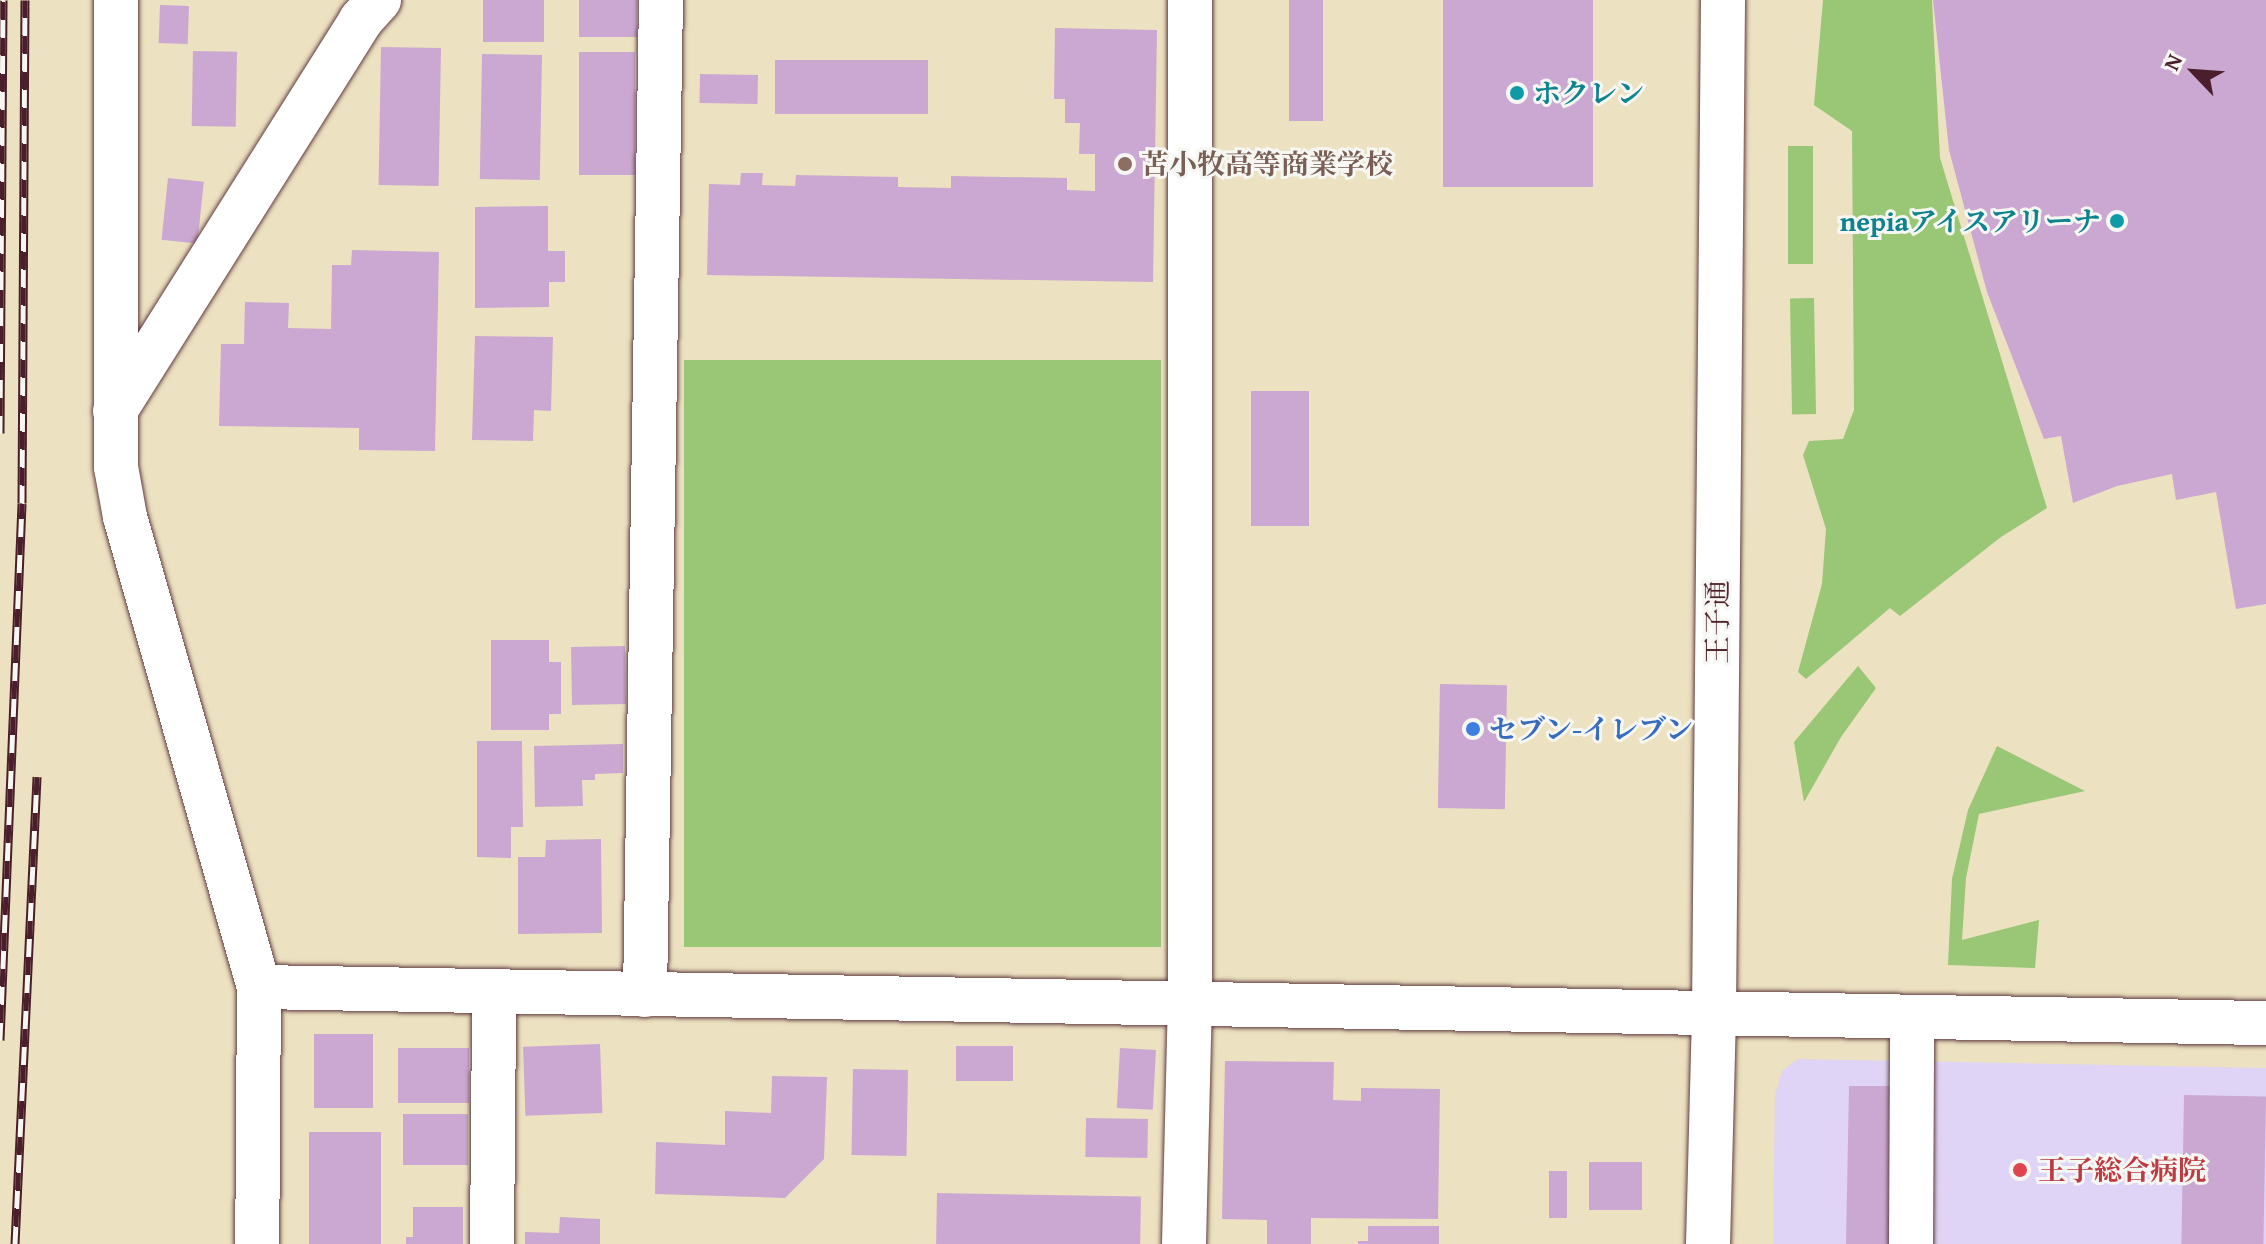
<!DOCTYPE html>
<html>
<head>
<meta charset="utf-8">
<style>
  body { margin:0 }
  #map { position:relative; width:2266px; height:1244px; overflow:hidden; background:#ece1c0; font-family:"Gentium Book Plus","Noto Serif JP",serif }
  div>[style] { position:absolute }
  .built>* { inset:0; background:#dfd4f5 }
  .green>* { inset:0; background:#99c776; transform-origin:0 0 }
  .building>* { inset:0; background:#cba8d1; transform-origin:0 0 }
  .roads { filter:drop-shadow(0 0 2px #623c41) drop-shadow(0 0 2px #623c41) }
  .minor>* { height:44px; margin:-22px; padding:0 22px; transform-origin:22px; border-radius:22px; background:#fff }
  .rail>* { height:9px; margin-top:-4.5px; transform-origin:0; background:repeating-linear-gradient(90deg,#f6f6f2 0 18px,#4a1f2b 0 36px); box-sizing:border-box; border-block:2px solid #4a1f2b }
  .dots>* { width:22px; height:22px; translate:-50% -50%; box-sizing:border-box; border:4px solid #f6f6f2; border-radius:50% }
  span { translate:-50% -50%; white-space:nowrap; text-align:center; line-height:1.15; -webkit-text-stroke:6px #f6f6f2; paint-order:stroke }
  .culture-label { font-size:28px; color:#0d838f; font-weight:700 }
  .left { translate:0 -50%; text-align:left }
  .right { translate:-100% -50%; text-align:right }
  .education-label { font-size:28px; color:#785e54; font-weight:700 }
  .street-label { font-size:28px; color:#4a1f2b }
  .shop-label { font-size:28px; color:#366cbe; font-weight:700 }
  .health-label { font-size:28px; color:#be3a42; font-weight:700 }
  .north { position:absolute; left:2154px; top:32px; width:80px; height:80px; -webkit-text-stroke:6px #f6f6f2; paint-order:stroke; rotate:295deg; font-size:22px; font-weight:700; line-height:32px; text-align:center; color:#4a1f2b }
  .north::after { content:''; display:block; margin:auto; width:28px; height:36px; background:#4a1f2b; clip-path:polygon(50% 0,100% 100%,50% 72%,0 100%) }
</style>
</head>
<body>
<div id="map">
  <div class="built">
    <div style="clip-path:polygon(1798px 1059px,2266px 1068px,2266px 1244px,1773px 1244px,1775px 1095px,1782px 1071px)"></div>
  </div>
  <div class="green">
    <div style="clip-path:polygon(1823px 0,1932px 0,1940px 158px,2047px 508px,2001px 537px,1900px 616px,1890px 608px,1806px 679px,1798px 672px,1822px 584px,1826px 529px,1803px 455px,1809px 441px,1843px 439px,1854px 410px,1852px 131px,1814px 105px)"></div>
    <div style="left:1788px;top:146px;width:25px;height:118px"></div>
    <div style="left:1814px;top:298px;width:116px;height:24px;rotate:89deg"></div>
    <div style="left:1161px;top:360px;width:587px;height:477px;rotate:90deg"></div>
    <div style="clip-path:polygon(1858px 666px,1876px 688px,1841px 737px,1804px 802px,1794px 742px)"></div>
    <div style="clip-path:polygon(1997px 746px,2085px 791px,1979px 814px,1966px 878px,1962px 940px,2039px 920px,2035px 968px,1948px 965px,1952px 879px,1968px 810px)"></div>
  </div>
  <div class="building">
    <div style="left:483px;top:0;width:61px;height:42px"></div>
    <div style="left:579px;top:0;width:58px;height:37px"></div>
    <div style="left:1289px;top:0;width:34px;height:121px"></div>
    <div style="left:1443px;top:0;width:150px;height:187px"></div>
    <div style="clip-path:polygon(1933px 0,2266px 0,2266px 604px,2236px 609px,2216px 492px,2176px 500px,2172px 474px,2117px 486px,2073px 503px,2061px 436px,2044px 439px,1987px 292px,1949px 150px)"></div>
    <div style="left:160px;top:5px;width:29px;height:38px;rotate:2deg"></div>
    <div style="clip-path:polygon(1055px 28px,1157px 30px,1153px 282px,707px 275px,709px 184px,740px 185px,741px 173px,763px 173px,762px 185px,795px 186px,796px 175px,898px 177px,898px 187px,951px 188px,951px 176px,1067px 178px,1067px 190px,1095px 191px,1095px 154px,1079px 154px,1080px 123px,1065px 123px,1065px 99px,1054px 99px)"></div>
    <div style="left:381px;top:47px;width:60px;height:138px;rotate:1deg"></div>
    <div style="left:193px;top:51px;width:44px;height:75px;rotate:1deg"></div>
    <div style="left:579px;top:52px;width:56px;height:123px"></div>
    <div style="left:482px;top:54px;width:60px;height:125px;rotate:1deg"></div>
    <div style="left:775px;top:60px;width:153px;height:54px"></div>
    <div style="left:700px;top:74px;width:58px;height:29px;rotate:1deg"></div>
    <div style="left:168px;top:178px;width:36px;height:62px;rotate:6deg"></div>
    <div style="clip-path:polygon(548px 206px,548px 251px,565px 251px,565px 282px,549px 282px,549px 307px,475px 308px,475px 207px)"></div>
    <div style="clip-path:polygon(352px 250px,439px 252px,435px 451px,359px 450px,359px 428px,219px 426px,221px 344px,244px 344px,245px 302px,289px 303px,288px 328px,331px 329px,332px 265px,351px 265px)"></div>
    <div style="clip-path:polygon(475px 336px,553px 337px,551px 411px,534px 410px,533px 441px,472px 440px)"></div>
    <div style="left:1251px;top:391px;width:58px;height:135px"></div>
    <div style="clip-path:polygon(491px 640px,549px 640px,549px 662px,561px 662px,561px 714px,549px 714px,549px 730px,491px 730px)"></div>
    <div style="left:625px;top:646px;width:58px;height:54px;rotate:89deg"></div>
    <div style="left:1440px;top:684px;width:67px;height:124px;rotate:1deg"></div>
    <div style="clip-path:polygon(477px 741px,522px 741px,523px 827px,511px 827px,511px 858px,477px 857px)"></div>
    <div style="clip-path:polygon(623px 744px,623px 773px,595px 774px,595px 780px,582px 780px,583px 806px,535px 807px,534px 746px)"></div>
    <div style="clip-path:polygon(601px 839px,602px 933px,518px 934px,518px 857px,545px 857px,546px 840px)"></div>
    <div style="left:373px;top:1034px;width:74px;height:59px;rotate:90deg"></div>
    <div style="left:600px;top:1044px;width:69px;height:77px;rotate:88deg"></div>
    <div style="left:956px;top:1046px;width:57px;height:35px"></div>
    <div style="left:469px;top:1048px;width:55px;height:71px;rotate:90deg"></div>
    <div style="left:1120px;top:1048px;width:36px;height:60px;rotate:3deg"></div>
    <div style="clip-path:polygon(1225px 1061px,1334px 1062px,1333px 1100px,1361px 1101px,1361px 1088px,1440px 1089px,1438px 1219px,1311px 1218px,1311px 1244px,1267px 1244px,1267px 1220px,1222px 1219px)"></div>
    <div style="left:853px;top:1069px;width:55px;height:86px;rotate:1deg"></div>
    <div style="clip-path:polygon(772px 1076px,827px 1077px,824px 1159px,785px 1198px,655px 1194px,656px 1142px,725px 1145px,725px 1111px,771px 1113px)"></div>
    <div style="clip-path:polygon(1849px 1086px,1903px 1086px,1890px 1244px,1846px 1244px)"></div>
    <div style="left:2184px;top:1095px;width:82px;height:149px;rotate:1deg"></div>
    <div style="left:468px;top:1114px;width:51px;height:65px;rotate:90deg"></div>
    <div style="left:1086px;top:1118px;width:62px;height:39px;rotate:1deg"></div>
    <div style="left:309px;top:1132px;width:72px;height:112px"></div>
    <div style="left:1589px;top:1162px;width:53px;height:48px"></div>
    <div style="left:1549px;top:1171px;width:18px;height:47px"></div>
    <div style="left:937px;top:1193px;width:204px;height:51px;rotate:1deg"></div>
    <div style="clip-path:polygon(413px 1207px,463px 1207px,463px 1244px,406px 1244px,406px 1237px,413px 1237px)"></div>
    <div style="clip-path:polygon(560px 1217px,600px 1219px,600px 1244px,525px 1244px,525px 1232px,559px 1233px)"></div>
    <div style="clip-path:polygon(1368px 1226px,1439px 1226px,1439px 1244px,1358px 1244px,1358px 1241px,1368px 1241px)"></div>
  </div>
  <div class="roads">
    <div class="minor">
      <div style="left:116px;top:0;width:467px;rotate:90deg"></div>
      <div style="left:116px;top:467px;width:51px;rotate:79.8deg"></div>
      <div style="left:125px;top:517px;width:489px;rotate:74.1deg"></div>
      <div style="left:259px;top:987px;width:257px;rotate:90.4deg"></div>
      <div style="left:115px;top:411px;width:462px;rotate:-57.8deg"></div>
      <div style="left:361px;top:20px;width:27px;rotate:-48deg"></div>
      <div style="left:259px;top:987px;width:2007px;rotate:1.03deg"></div>
      <div style="left:645px;top:995px;width:995px;rotate:-89.08deg"></div>
      <div style="left:492px;top:1244px;width:252px;rotate:-89.5deg"></div>
      <div style="left:1184px;top:1244px;width:240px;rotate:-88.6deg"></div>
      <div style="left:1190px;top:1004px;width:1004px;rotate:-90deg"></div>
      <div style="left:1708px;top:1244px;width:231px;rotate:-88.5deg"></div>
      <div style="left:1714px;top:1013px;width:1013px;rotate:-89.49deg"></div>
      <div style="left:1911px;top:1244px;width:227px;rotate:-89.7deg"></div>
    </div>
  </div>
  <div class="rail">
    <div style="left:0;top:433px;width:433px;rotate:-89.6deg"></div>
    <div style="left:0;top:1040px;width:537px;rotate:-87.65deg"></div>
    <div style="left:22px;top:503px;width:503px;rotate:-89.66deg"></div>
    <div style="left:15px;top:1244px;width:468px;rotate:-87.3deg"></div>
  </div>
  <div class="dots">
    <div style="left:1517px;top:93px;background:#0f9aa8"></div>
    <div style="left:1125px;top:164px;background:#8d6e63"></div>
    <div style="left:2117px;top:221px;background:#0f9aa8"></div>
    <div style="left:1473px;top:729px;background:#3f7fe0"></div>
    <div style="left:2020px;top:1170px;background:#e0444e"></div>
  </div>
  <div class="culture-label">
    <span class="left" style="left:1533px;top:93px">ホクレン</span>
    <span class="right" style="left:2101px;top:221px">nepiaアイスアリーナ</span>
  </div>
  <div class="education-label">
    <span class="left" style="left:1141px;top:164px">苫小牧高等商業学校</span>
  </div>
  <div class="street-label">
    <span style="left:1717px;top:622px;rotate:-90deg">王子通</span>
  </div>
  <div class="shop-label">
    <span class="left" style="left:1489px;top:729px">セブン-イレブン</span>
  </div>
  <div class="health-label">
    <span class="left" style="left:2038px;top:1170px">王子総合病院</span>
  </div>
  <div class="north">N</div>
</div>
</body>
</html>
